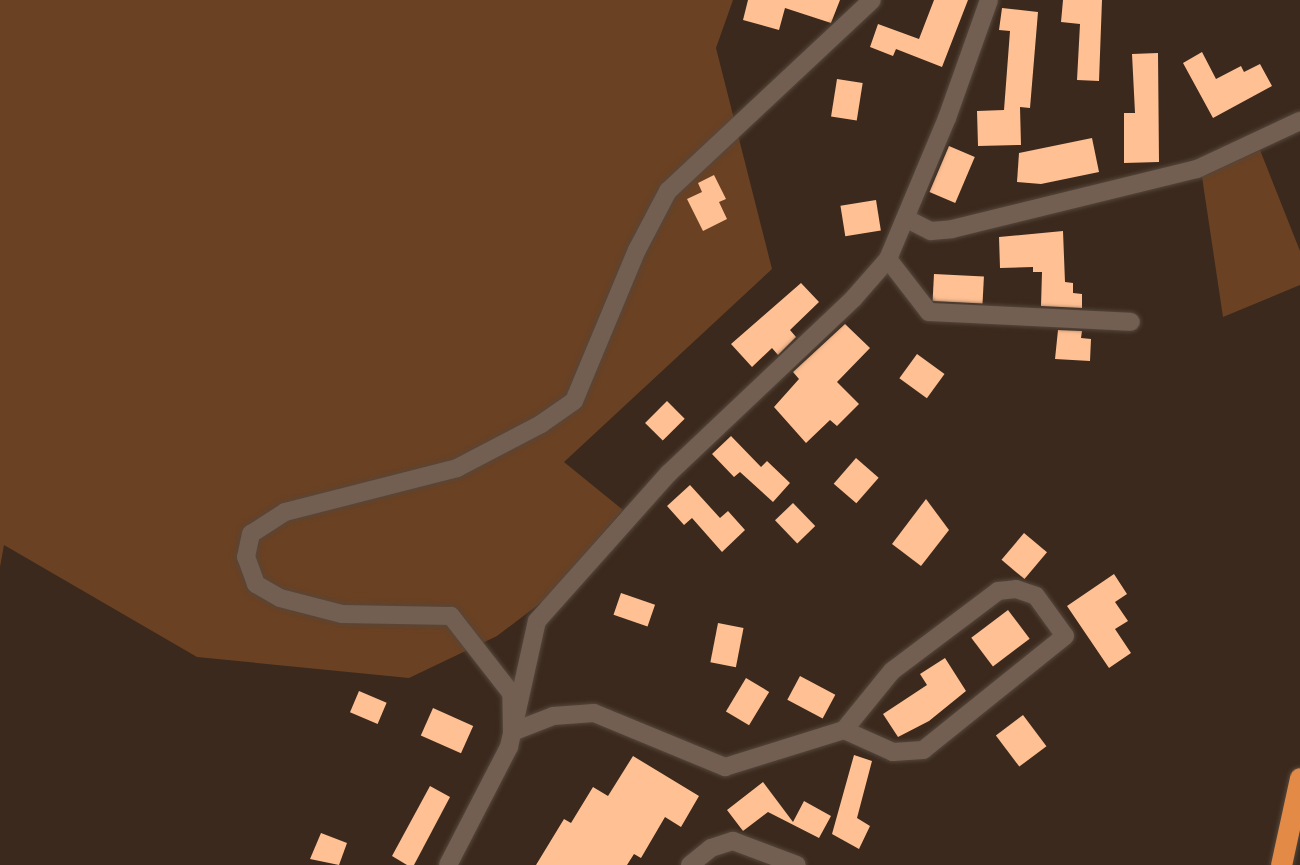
<!DOCTYPE html>
<html>
<head>
<meta charset="utf-8">
<style>
  body { margin:0 }
  #map { position:relative; width:1300px; height:865px; overflow:hidden; background:#3b291d; font-family:"DejaVu Sans",sans-serif }
  div>[style] { position:absolute }
  .green>* { inset:0; background:#6a4123 }
  .building>* { inset:0; background:#ffc093; transform-origin:0 0 }
  .roads { filter:drop-shadow(0 0 2px #55473c) drop-shadow(0 0 2px #55473c) }
  .minor>* { height:18px; margin:-9px; padding:0 9px; transform-origin:9px; border-radius:9px; background:#735f51 }
  .motorway>* { height:21px; margin:-10.5px; padding:0 10.5px; transform-origin:10.5px; border-radius:10.5px; background:#e38b46 }
  span { translate:-50% -50%; white-space:nowrap; text-align:center; line-height:1.15; -webkit-text-stroke:7px #3b291d; paint-order:stroke }
</style>
</head>
<body>
<div id="map">
  <div class="green">
    <div style="clip-path:polygon(0 0,733px 0,716px 48px,772px 269px,564px 462px,623px 510px,543px 601px,497px 636px,409px 678px,197px 657px,4px 545px,0 567px)"></div>
    <div style="clip-path:polygon(1260px 150px,1300px 251px,1300px 285px,1223px 317px,1202px 177px)"></div>
  </div>
  <div class="building">
    <div style="clip-path:polygon(748px 0,840px 0,831px 23px,785px 8px,779px 30px,743px 20px)"></div>
    <div style="clip-path:polygon(934px 0,968px 0,942px 67px,896px 49px,893px 56px,870px 47px,878px 24px,919px 39px)"></div>
    <div style="clip-path:polygon(1063px 0,1102px 0,1099px 81px,1077px 80px,1080px 24px,1061px 22px)"></div>
    <div style="clip-path:polygon(1002px 8px,1038px 12px,1030px 108px,1020px 107px,1021px 145px,978px 146px,977px 111px,1004px 110px,1010px 31px,999px 30px)"></div>
    <div style="clip-path:polygon(1202px 52px,1216px 79px,1241px 66px,1244px 72px,1260px 64px,1272px 86px,1213px 118px,1183px 63px)"></div>
    <div style="clip-path:polygon(1158px 53px,1159px 162px,1124px 163px,1124px 113px,1135px 113px,1132px 54px)"></div>
    <div style="left:837px;top:79px;width:26px;height:38px;rotate:9deg"></div>
    <div style="clip-path:polygon(1092px 138px,1099px 172px,1041px 184px,1017px 182px,1019px 153px)"></div>
    <div style="left:949px;top:146px;width:28px;height:50px;rotate:23deg"></div>
    <div style="clip-path:polygon(714px 175px,726px 199px,719px 202px,727px 219px,703px 231px,687px 199px,702px 192px,698px 183px)"></div>
    <div style="left:876px;top:200px;width:31px;height:36px;rotate:81deg"></div>
    <div style="clip-path:polygon(1063px 231px,1065px 282px,1073px 283px,1073px 293px,1082px 294px,1082px 308px,1041px 306px,1042px 272px,1033px 272px,1033px 267px,1000px 268px,999px 237px)"></div>
    <div style="left:934px;top:274px;width:50px;height:27px;rotate:3deg"></div>
    <div style="clip-path:polygon(801px 283px,819px 302px,790px 330px,796px 337px,778px 355px,772px 348px,752px 367px,731px 344px)"></div>
    <div style="clip-path:polygon(845px 324px,870px 348px,837px 382px,859px 404px,837px 426px,830px 420px,806px 443px,774px 407px,799px 379px,793px 372px)"></div>
    <div style="clip-path:polygon(1058px 330px,1082px 331px,1081px 338px,1091px 339px,1090px 361px,1055px 359px)"></div>
    <div style="left:917px;top:354px;width:34px;height:30px;rotate:36deg"></div>
    <div style="left:667px;top:401px;width:25px;height:31px;rotate:45deg"></div>
    <div style="clip-path:polygon(731px 436px,761px 467px,767px 461px,790px 483px,773px 502px,740px 472px,734px 477px,712px 454px)"></div>
    <div style="left:856px;top:458px;width:30px;height:34px;rotate:41deg"></div>
    <div style="clip-path:polygon(690px 485px,720px 518px,728px 511px,745px 530px,722px 552px,692px 518px,684px 525px,667px 506px)"></div>
    <div style="clip-path:polygon(926px 499px,949px 530px,921px 566px,892px 544px)"></div>
    <div style="left:793px;top:503px;width:32px;height:25px;rotate:46deg"></div>
    <div style="left:1024px;top:533px;width:30px;height:35px;rotate:40deg"></div>
    <div style="clip-path:polygon(1114px 574px,1127px 594px,1115px 602px,1128px 621px,1115px 629px,1131px 653px,1109px 668px,1067px 606px)"></div>
    <div style="left:621px;top:593px;width:36px;height:23px;rotate:19deg"></div>
    <div style="left:1008px;top:610px;width:36px;height:46px;rotate:53deg"></div>
    <div style="left:718px;top:623px;width:26px;height:40px;rotate:11deg"></div>
    <div style="clip-path:polygon(945px 658px,966px 691px,929px 721px,898px 737px,883px 714px,927px 685px,920px 674px)"></div>
    <div style="left:800px;top:676px;width:40px;height:27px;rotate:28deg"></div>
    <div style="left:746px;top:678px;width:27px;height:39px;rotate:31deg"></div>
    <div style="left:359px;top:691px;width:30px;height:23px;rotate:23deg"></div>
    <div style="left:433px;top:708px;width:44px;height:30px;rotate:24deg"></div>
    <div style="left:1023px;top:715px;width:39px;height:34px;rotate:53deg"></div>
    <div style="clip-path:polygon(854px 755px,872px 761px,857px 818px,870px 826px,859px 849px,832px 834px)"></div>
    <div style="clip-path:polygon(633px 756px,699px 796px,681px 827px,665px 817px,641px 858px,634px 854px,627px 865px,536px 865px,564px 819px,571px 823px,593px 787px,608px 796px)"></div>
    <div style="clip-path:polygon(763px 782px,793px 822px,804px 801px,831px 816px,819px 838px,768px 812px,743px 831px,727px 810px)"></div>
    <div style="clip-path:polygon(430px 786px,450px 797px,414px 865px,407px 865px,392px 856px)"></div>
    <div style="clip-path:polygon(321px 833px,347px 843px,339px 865px,310px 859px)"></div>
  </div>
  <div class="roads">
    <div class="minor">
      <div style="left:907px;top:219px;width:27px;rotate:27deg"></div>
      <div style="left:931px;top:231px;width:21px;rotate:-5deg"></div>
      <div style="left:952px;top:229px;width:252px;rotate:-13.8deg"></div>
      <div style="left:1197px;top:169px;width:114px;rotate:-25deg"></div>
      <div style="left:888px;top:259px;width:67px;rotate:52.3deg"></div>
      <div style="left:929px;top:312px;width:202px;rotate:2.8deg"></div>
      <div style="left:512px;top:732px;width:39px;rotate:-91deg"></div>
      <div style="left:511px;top:693px;width:98px;rotate:-127.9deg"></div>
      <div style="left:451px;top:616px;width:109px;rotate:-178.9deg"></div>
      <div style="left:342px;top:614px;width:64px;rotate:-165.5deg"></div>
      <div style="left:280px;top:598px;width:28px;rotate:-150deg"></div>
      <div style="left:256px;top:584px;width:29px;rotate:-110deg"></div>
      <div style="left:246px;top:557px;width:24px;rotate:-78deg"></div>
      <div style="left:251px;top:534px;width:40px;rotate:-32.9deg"></div>
      <div style="left:285px;top:512px;width:178px;rotate:-14.3deg"></div>
      <div style="left:457px;top:468px;width:95px;rotate:-27.6deg"></div>
      <div style="left:541px;top:424px;width:40px;rotate:-34.9deg"></div>
      <div style="left:574px;top:401px;width:164px;rotate:-67.4deg"></div>
      <div style="left:637px;top:250px;width:67px;rotate:-62.3deg"></div>
      <div style="left:668px;top:191px;width:279px;rotate:-43.1deg"></div>
      <div style="left:512px;top:732px;width:44px;rotate:-21.3deg"></div>
      <div style="left:553px;top:716px;width:41px;rotate:-4.2deg"></div>
      <div style="left:594px;top:713px;width:142px;rotate:22.4deg"></div>
      <div style="left:725px;top:767px;width:125px;rotate:-17.3deg"></div>
      <div style="left:844px;top:730px;width:76px;rotate:-50.9deg"></div>
      <div style="left:892px;top:671px;width:133px;rotate:-37deg"></div>
      <div style="left:998px;top:591px;width:18px;rotate:-6deg"></div>
      <div style="left:1016px;top:589px;width:21px;rotate:19deg"></div>
      <div style="left:1036px;top:596px;width:49px;rotate:54.1deg"></div>
      <div style="left:1065px;top:636px;width:182px;rotate:141.2deg"></div>
      <div style="left:923px;top:750px;width:30px;rotate:176deg"></div>
      <div style="left:893px;top:752px;width:54px;rotate:-155.8deg"></div>
      <div style="left:448px;top:865px;width:133px;rotate:-62.7deg"></div>
      <div style="left:509px;top:747px;width:129px;rotate:-77.5deg"></div>
      <div style="left:537px;top:621px;width:198px;rotate:-48.3deg"></div>
      <div style="left:669px;top:473px;width:253px;rotate:-43.4deg"></div>
      <div style="left:853px;top:299px;width:53px;rotate:-48.8deg"></div>
      <div style="left:888px;top:259px;width:153px;rotate:-67.3deg"></div>
      <div style="left:947px;top:118px;width:125px;rotate:-70.4deg"></div>
      <div style="left:690px;top:865px;width:27px;rotate:-39deg"></div>
      <div style="left:711px;top:848px;width:23px;rotate:-18deg"></div>
      <div style="left:733px;top:841px;width:68px;rotate:20.6deg"></div>
    </div>
    <div class="motorway">
      <div style="left:1281px;top:865px;width:89px;rotate:-77.7deg"></div>
    </div>
  </div>
</div>
</body>
</html>
